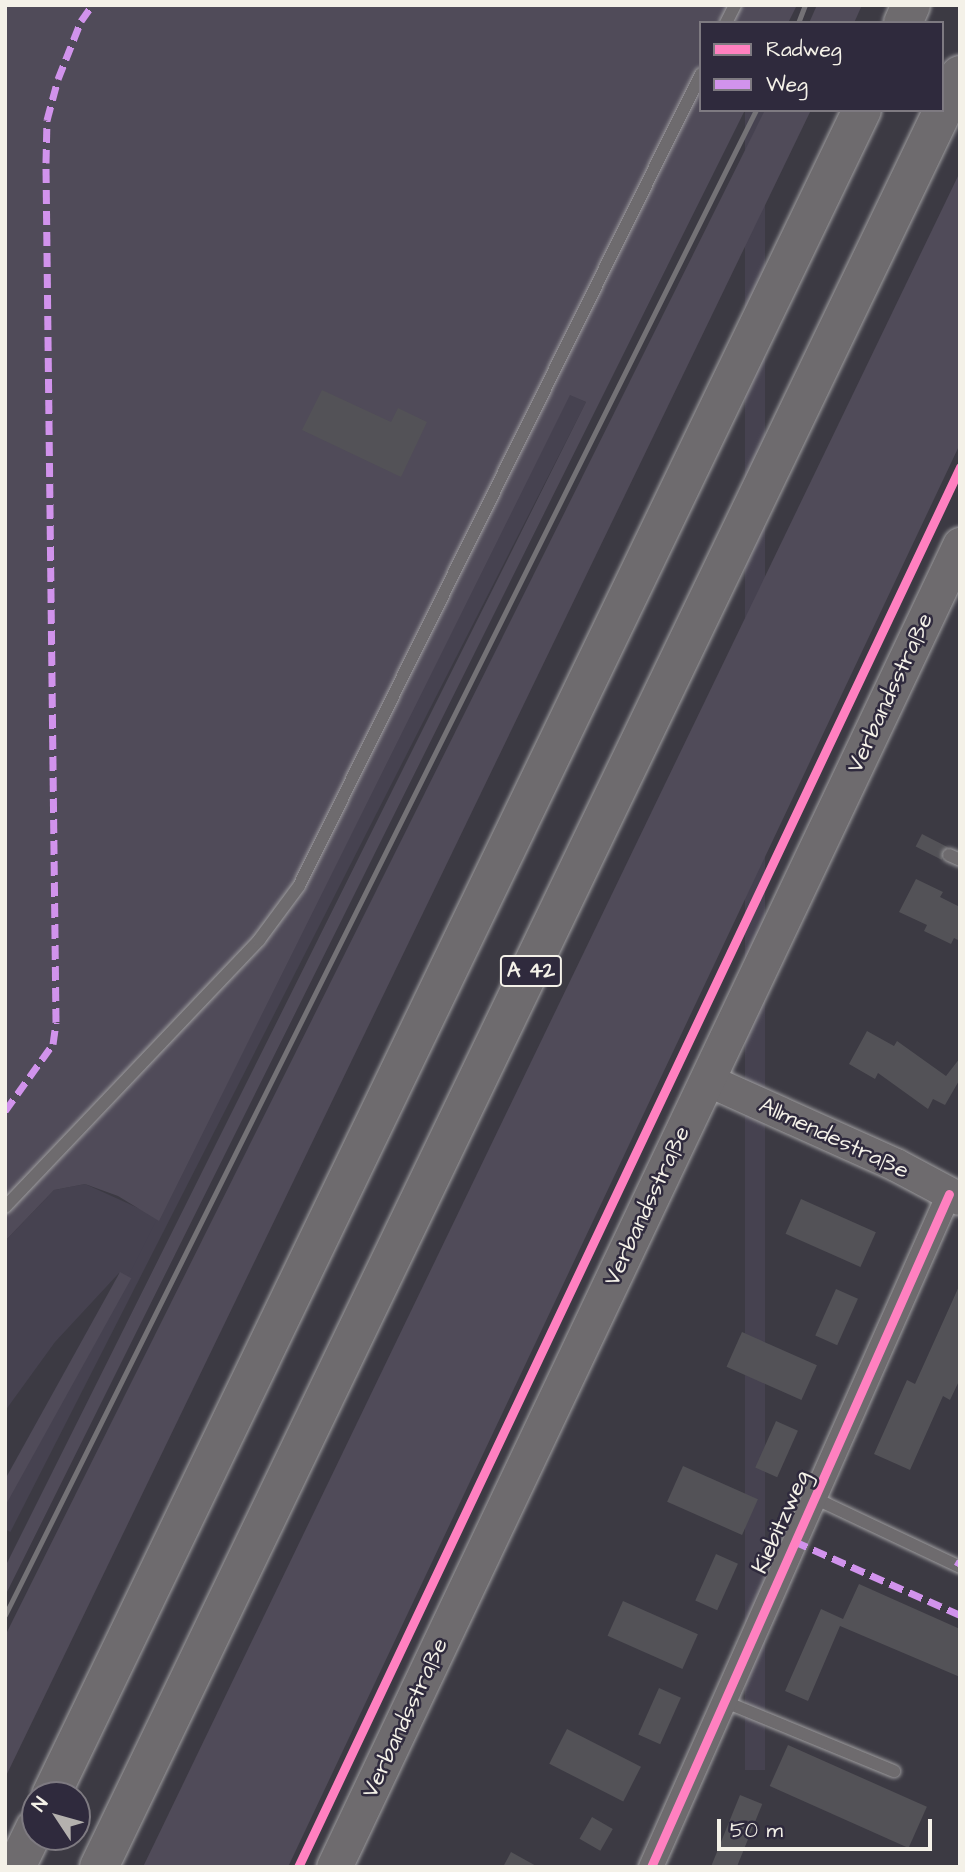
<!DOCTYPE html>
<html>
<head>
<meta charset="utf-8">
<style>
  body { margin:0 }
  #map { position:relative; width:965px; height:1872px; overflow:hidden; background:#3c3a43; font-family:"Architects Daughter",sans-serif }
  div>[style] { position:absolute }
  .built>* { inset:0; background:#464250; transform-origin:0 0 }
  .green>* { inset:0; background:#504b59; transform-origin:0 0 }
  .building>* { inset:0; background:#535257; transform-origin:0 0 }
  .roads { filter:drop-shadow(0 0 2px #9f9ea0) drop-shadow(0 0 2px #9f9ea0) }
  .service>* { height:12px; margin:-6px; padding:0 6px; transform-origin:6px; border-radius:6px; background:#6e6b6e }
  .minor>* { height:24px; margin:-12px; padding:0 12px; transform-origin:12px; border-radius:12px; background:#6e6b6e }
  .tertiary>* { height:32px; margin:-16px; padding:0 16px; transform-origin:16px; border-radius:16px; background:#6e6b6e }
  .secondary>* { height:35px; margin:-17.5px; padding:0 17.5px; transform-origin:17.5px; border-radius:17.5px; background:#6e6b6e }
  .motorway>* { height:38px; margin:-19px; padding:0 19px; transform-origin:19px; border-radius:19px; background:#6e6b6e }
  .rail>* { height:5px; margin:-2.5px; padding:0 2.5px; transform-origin:2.5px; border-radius:2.5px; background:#747276 }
  .quiet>* { height:7px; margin-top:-3.5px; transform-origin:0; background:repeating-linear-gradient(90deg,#d193ec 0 14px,transparent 0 21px) }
  .cycleway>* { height:9px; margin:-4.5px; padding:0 4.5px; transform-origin:4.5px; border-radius:4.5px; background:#ff80c0 }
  span { translate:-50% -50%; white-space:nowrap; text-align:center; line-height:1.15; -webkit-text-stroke:5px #2f2a3d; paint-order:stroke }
  .shield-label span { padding:2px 5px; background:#2f2a3d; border:2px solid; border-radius:5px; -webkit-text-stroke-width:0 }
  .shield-label { font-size:21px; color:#f4f1e8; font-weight:700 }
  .street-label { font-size:23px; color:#f4f1e8 }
  .frame { position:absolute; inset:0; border:7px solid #f4f1e8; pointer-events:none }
  .legend { position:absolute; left:699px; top:21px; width:245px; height:91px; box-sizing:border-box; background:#2f2a3d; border:2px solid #7e7a81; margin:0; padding:9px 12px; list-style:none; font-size:21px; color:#f4f1e8 }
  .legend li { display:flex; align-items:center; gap:14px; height:35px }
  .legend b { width:35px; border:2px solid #7e7a81 }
  .north { position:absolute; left:21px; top:1781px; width:70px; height:70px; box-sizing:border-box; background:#2f2a3d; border:2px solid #7e7a81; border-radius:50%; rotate:306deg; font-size:19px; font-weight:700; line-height:28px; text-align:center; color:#f4f1e8 }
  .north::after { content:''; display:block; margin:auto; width:24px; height:32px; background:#b4b1ae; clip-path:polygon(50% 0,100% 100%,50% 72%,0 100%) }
  .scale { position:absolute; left:717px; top:1819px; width:215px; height:32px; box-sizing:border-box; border:4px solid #f4f1e8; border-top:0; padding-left:9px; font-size:21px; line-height:24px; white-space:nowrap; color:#f4f1e8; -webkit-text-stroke:5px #2f2a3d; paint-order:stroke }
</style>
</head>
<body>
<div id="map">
  <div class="built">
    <div style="left:745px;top:110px;width:20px;height:1660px"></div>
    <div style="left:570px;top:394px;width:18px;height:1268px;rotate:27deg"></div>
    <div style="clip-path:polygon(85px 1184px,158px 1217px,128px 1277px,119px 1273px,55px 1342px,5px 1411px,5px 1241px,54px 1190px)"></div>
  </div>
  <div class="green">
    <div style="clip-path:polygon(5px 5px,797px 5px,788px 23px,701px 23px,701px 110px,745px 110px,5px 1596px,5px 1567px,586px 402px,570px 395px,159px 1221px,118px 1196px,85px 1184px,54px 1190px,5px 1241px)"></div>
    <div style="clip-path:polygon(817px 5px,862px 5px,854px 23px,809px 23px)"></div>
    <div style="clip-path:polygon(765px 110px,811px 110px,5px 1778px,5px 1636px)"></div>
    <div style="clip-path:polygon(960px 172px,960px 444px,288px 1867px,143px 1867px)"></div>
    <div style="left:120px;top:1272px;width:13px;height:257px;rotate:29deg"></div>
  </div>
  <div class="building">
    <div style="clip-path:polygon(322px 390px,391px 422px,398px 408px,427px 422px,401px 477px,302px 430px)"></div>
    <div style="left:922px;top:834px;width:29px;height:14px;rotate:27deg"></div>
    <div style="clip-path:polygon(916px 879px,943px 892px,940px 897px,960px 907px,960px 941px,954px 938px,951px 944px,924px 931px,927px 925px,899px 912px)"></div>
    <div style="clip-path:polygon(867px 1031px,894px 1046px,897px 1041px,946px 1076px,960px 1058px,960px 1079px,945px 1105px,933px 1099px,928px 1109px,878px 1073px,875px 1079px,849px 1064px)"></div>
    <div style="left:801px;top:1199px;width:82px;height:38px;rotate:24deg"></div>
    <div style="clip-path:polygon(960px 1284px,960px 1379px,950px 1400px,943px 1396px,910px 1470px,874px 1454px,907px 1380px,915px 1384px)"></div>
    <div style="left:836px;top:1289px;width:24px;height:51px;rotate:24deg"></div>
    <div style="left:742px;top:1332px;width:82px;height:38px;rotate:24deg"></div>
    <div style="left:776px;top:1421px;width:24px;height:51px;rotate:24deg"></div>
    <div style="left:683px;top:1466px;width:82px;height:39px;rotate:24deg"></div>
    <div style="left:716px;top:1554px;width:24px;height:51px;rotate:24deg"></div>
    <div style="clip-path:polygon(859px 1584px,960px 1629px,960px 1677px,840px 1626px,808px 1701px,785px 1691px,821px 1609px,843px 1619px)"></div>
    <div style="left:623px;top:1601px;width:82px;height:38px;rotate:24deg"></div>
    <div style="left:659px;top:1688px;width:24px;height:51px;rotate:24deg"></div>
    <div style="left:567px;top:1729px;width:83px;height:39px;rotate:27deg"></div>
    <div style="left:788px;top:1745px;width:152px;height:45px;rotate:24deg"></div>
    <div style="left:740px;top:1795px;width:24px;height:78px;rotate:22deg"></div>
    <div style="left:592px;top:1817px;width:24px;height:25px;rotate:30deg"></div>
    <div style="clip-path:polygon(511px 1852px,538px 1867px,503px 1867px)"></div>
  </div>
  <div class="roads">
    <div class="service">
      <div style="left:726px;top:23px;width:20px;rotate:-63deg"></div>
      <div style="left:949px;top:855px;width:12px;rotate:24deg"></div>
      <div style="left:5px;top:1207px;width:369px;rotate:-46.4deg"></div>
      <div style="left:259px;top:940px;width:67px;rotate:-53.5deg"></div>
      <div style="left:299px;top:886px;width:906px;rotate:-63.66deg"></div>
      <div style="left:812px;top:1497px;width:164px;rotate:25.3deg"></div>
      <div style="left:723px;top:1701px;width:185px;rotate:22.3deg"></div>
    </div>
    <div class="minor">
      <div style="left:651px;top:1867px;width:736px;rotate:-66.12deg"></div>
    </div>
    <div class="tertiary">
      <div style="left:707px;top:1080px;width:207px;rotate:24.2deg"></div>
      <div style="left:896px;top:1165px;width:72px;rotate:28deg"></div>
    </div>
    <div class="secondary">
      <div style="left:334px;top:1867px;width:1463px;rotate:-64.66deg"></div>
    </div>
    <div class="motorway">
      <div style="left:903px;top:23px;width:20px;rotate:-66deg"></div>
      <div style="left:51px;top:1795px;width:1870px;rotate:-64.3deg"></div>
      <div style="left:16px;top:1867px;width:43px;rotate:-64deg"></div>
      <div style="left:99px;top:1867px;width:1988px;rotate:-64.34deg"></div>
    </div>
  </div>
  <div class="rail">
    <div style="left:798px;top:23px;width:19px;rotate:-69deg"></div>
    <div style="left:5px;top:1615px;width:1682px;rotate:-63.48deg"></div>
  </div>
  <div class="quiet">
    <div style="left:5px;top:1111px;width:82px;rotate:-54.4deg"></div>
    <div style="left:53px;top:1044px;width:22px;rotate:-82deg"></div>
    <div style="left:56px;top:1022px;width:859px;rotate:-90.67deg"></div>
    <div style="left:46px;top:163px;width:43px;rotate:-88.7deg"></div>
    <div style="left:47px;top:120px;width:42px;rotate:-75deg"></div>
    <div style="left:58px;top:79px;width:62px;rotate:-68.4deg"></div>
    <div style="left:81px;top:21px;width:19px;rotate:-55deg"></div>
    <div style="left:794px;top:1541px;width:182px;rotate:24deg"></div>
    <div style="left:957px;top:1566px;width:6px;rotate:-59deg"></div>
  </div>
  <div class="cycleway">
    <div style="left:298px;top:1867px;width:1549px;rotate:-64.69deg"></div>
    <div style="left:651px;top:1867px;width:736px;rotate:-66.12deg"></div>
  </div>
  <div class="shield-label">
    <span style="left:531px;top:971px">A 42</span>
  </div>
  <div class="street-label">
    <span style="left:890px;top:693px;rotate:-65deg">Verbandsstraße</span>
    <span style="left:834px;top:1138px;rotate:25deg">Allmendestraße</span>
    <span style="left:647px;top:1206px;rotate:-65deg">Verbandsstraße</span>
    <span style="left:781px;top:1522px;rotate:-66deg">Kiebitzweg</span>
    <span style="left:405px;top:1718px;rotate:-65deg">Verbandsstraße</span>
  </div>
  <div class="frame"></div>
  <ul class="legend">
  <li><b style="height:9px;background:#ff80c0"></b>Radweg</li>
  <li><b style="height:9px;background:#d193ec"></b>Weg</li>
  </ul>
  <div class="north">N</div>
  <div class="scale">50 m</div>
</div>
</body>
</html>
